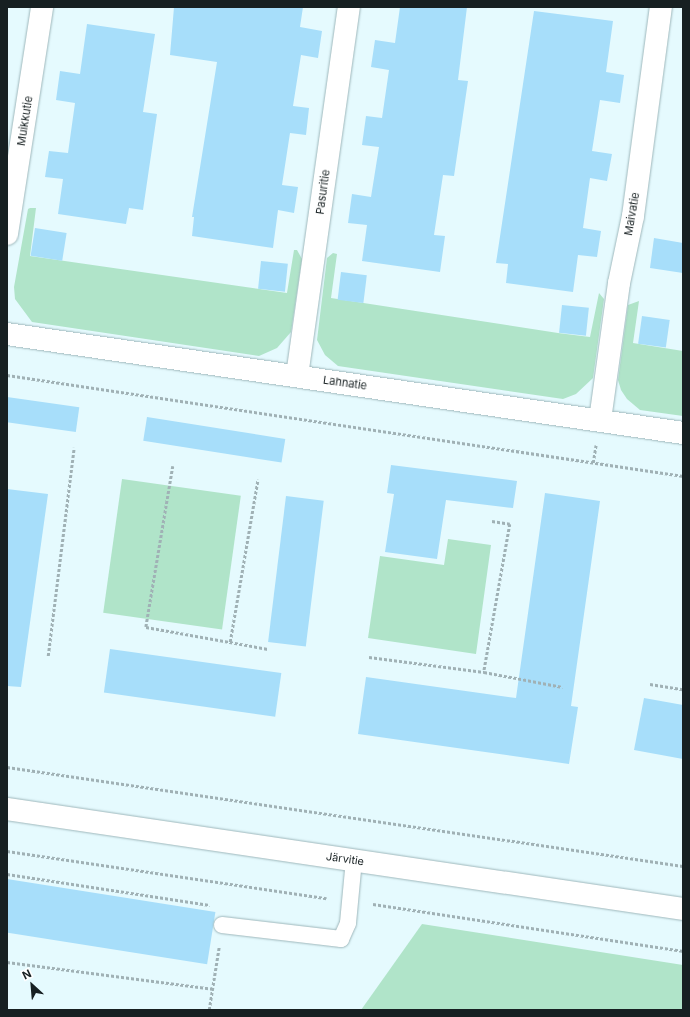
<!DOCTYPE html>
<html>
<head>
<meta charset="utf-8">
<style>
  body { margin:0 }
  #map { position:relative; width:690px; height:1017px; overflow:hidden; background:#e5fafe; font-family:Inter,sans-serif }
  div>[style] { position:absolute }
  .green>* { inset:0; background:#b0e4c9; transform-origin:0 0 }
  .building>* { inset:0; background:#a7defa; transform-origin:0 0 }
  .path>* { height:2.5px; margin-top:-1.25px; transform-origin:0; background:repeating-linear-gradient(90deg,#a0b1b5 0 3px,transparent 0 5px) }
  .roads { filter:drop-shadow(0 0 1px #9eb7bb) drop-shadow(0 0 1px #9eb7bb) }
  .lane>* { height:16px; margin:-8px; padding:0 8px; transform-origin:8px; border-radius:8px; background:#fff }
  .street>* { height:22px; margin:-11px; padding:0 11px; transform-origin:11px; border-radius:11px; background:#fff }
  .secondary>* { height:22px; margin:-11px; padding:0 11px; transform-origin:11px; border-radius:11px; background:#fff }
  span { translate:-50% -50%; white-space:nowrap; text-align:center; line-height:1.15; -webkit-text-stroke:3px #fff; paint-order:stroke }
  .street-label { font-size:11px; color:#172022 }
  .frame { position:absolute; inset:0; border:8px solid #172022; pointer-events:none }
  .north { position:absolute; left:12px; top:965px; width:40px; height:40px; -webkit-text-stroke:3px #fff; paint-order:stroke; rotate:334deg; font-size:11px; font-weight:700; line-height:16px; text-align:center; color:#172022 }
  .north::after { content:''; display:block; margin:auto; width:14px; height:18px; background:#172022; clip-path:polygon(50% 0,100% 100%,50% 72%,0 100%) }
</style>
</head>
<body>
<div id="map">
  <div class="green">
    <div style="clip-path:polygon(30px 208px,36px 208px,30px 256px,287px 293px,294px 250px,297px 250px,302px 259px,291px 332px,277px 348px,259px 356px,32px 322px,15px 299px,14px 287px,28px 209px)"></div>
    <div style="clip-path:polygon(333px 253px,337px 254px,331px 298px,558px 333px,590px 337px,599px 293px,604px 299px,593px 378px,576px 394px,563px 399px,338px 366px,325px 355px,317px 340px,327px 258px)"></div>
    <div style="clip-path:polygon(639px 301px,633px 343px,683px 351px,683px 416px,640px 410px,627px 399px,621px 390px,618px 380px,628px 305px)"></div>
    <div style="left:122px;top:479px;width:120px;height:135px;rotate:8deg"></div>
    <div style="clip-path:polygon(448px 539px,491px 545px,476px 654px,368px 638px,380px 556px,444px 565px)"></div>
    <div style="clip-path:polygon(422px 924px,683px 965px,683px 1010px,361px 1010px)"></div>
  </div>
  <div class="building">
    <div style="clip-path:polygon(174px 7px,303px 7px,300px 27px,322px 31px,318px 58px,301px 55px,293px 106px,309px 108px,306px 135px,290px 133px,282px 185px,298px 187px,294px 213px,278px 210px,273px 248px,192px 236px,194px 217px,192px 217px,217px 62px,170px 55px)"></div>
    <div style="clip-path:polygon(400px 7px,467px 7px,458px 80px,468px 81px,454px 176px,443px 175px,434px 235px,445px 236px,440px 272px,362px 261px,367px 225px,348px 223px,352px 194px,371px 197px,379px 147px,362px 145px,366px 116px,382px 118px,389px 70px,371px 67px,375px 40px,395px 43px)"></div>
    <div style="clip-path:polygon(534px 11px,613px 21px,606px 72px,624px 75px,620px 103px,600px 100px,592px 151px,612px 154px,607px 181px,590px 178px,583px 228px,601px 231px,597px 257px,578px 255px,573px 292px,506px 283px,508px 264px,496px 263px)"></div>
    <div style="clip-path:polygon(87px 24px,155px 34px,143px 112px,157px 114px,143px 210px,129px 208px,126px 224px,58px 214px,63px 179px,45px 177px,49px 151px,68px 153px,75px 103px,56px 100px,60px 71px,80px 74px)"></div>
    <div style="left:35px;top:228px;width:32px;height:28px;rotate:9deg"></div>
    <div style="clip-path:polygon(654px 238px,683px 243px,683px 273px,650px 268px)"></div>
    <div style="left:261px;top:261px;width:27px;height:28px;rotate:6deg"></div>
    <div style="left:341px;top:272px;width:26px;height:28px;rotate:7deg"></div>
    <div style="left:562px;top:305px;width:27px;height:28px;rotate:6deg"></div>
    <div style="left:642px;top:316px;width:28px;height:28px;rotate:8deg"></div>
    <div style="left:7px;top:397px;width:73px;height:25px;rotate:8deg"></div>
    <div style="left:147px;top:417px;width:140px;height:24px;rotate:9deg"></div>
    <div style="clip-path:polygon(391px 465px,517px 481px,513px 508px,446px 500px,437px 559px,385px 552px,394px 494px,387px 493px)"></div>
    <div style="clip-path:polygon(7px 489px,48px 494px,21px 687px,7px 686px)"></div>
    <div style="clip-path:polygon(545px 493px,600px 501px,571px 706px,578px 707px,569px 764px,358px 734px,366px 677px,516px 698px)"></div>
    <div style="left:286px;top:496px;width:38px;height:147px;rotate:7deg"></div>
    <div style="left:110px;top:649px;width:173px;height:44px;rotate:8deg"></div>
    <div style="clip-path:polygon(644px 698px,683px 705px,683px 759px,634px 750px)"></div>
    <div style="left:7px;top:879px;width:211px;height:53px;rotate:9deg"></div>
  </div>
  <div class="path">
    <div style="left:7px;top:375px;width:684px;rotate:8.5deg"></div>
    <div style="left:593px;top:463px;width:18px;rotate:-81deg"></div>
    <div style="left:173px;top:466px;width:163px;rotate:99.5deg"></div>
    <div style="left:146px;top:627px;width:124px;rotate:10.2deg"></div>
    <div style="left:492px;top:521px;width:18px;rotate:9deg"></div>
    <div style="left:510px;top:524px;width:150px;rotate:100deg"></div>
    <div style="left:484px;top:672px;width:80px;rotate:10.8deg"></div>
    <div style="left:230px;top:642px;width:165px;rotate:-80.3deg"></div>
    <div style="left:48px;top:656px;width:210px;rotate:-82.9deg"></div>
    <div style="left:369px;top:657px;width:116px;rotate:7.4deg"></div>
    <div style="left:650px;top:684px;width:33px;rotate:9deg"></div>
    <div style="left:7px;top:767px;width:683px;rotate:8.33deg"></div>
    <div style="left:7px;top:851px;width:323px;rotate:8.4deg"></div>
    <div style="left:7px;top:874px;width:205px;rotate:8.7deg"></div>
    <div style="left:373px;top:904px;width:314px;rotate:8.6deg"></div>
    <div style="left:7px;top:962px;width:209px;rotate:7.4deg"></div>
    <div style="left:209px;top:1010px;width:64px;rotate:-81deg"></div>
  </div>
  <div class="roads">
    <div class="lane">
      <div style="left:222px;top:925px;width:120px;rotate:6.7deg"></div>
      <div style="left:341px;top:939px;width:17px;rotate:-66deg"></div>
      <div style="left:348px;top:923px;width:63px;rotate:-84.6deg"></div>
    </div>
    <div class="street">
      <div style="left:7px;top:234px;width:230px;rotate:-81.2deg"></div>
      <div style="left:7px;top:334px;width:683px;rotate:8.33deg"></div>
      <div style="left:297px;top:376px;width:373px;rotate:-82deg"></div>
      <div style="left:600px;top:420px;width:138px;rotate:-82.1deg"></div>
      <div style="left:619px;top:283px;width:68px;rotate:-78.2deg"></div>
      <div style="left:633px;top:216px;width:211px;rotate:-82.4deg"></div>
    </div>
    <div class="secondary">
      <div style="left:7px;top:809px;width:683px;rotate:8.41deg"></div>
    </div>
  </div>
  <div class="street-label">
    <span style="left:25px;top:121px;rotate:-81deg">Muikkutie</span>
    <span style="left:323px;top:192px;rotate:-82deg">Pasuritie</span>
    <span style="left:632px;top:214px;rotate:-80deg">Maivatie</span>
    <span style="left:345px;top:383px;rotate:8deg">Lahnatie</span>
    <span style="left:345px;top:859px;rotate:8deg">Järvitie</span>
  </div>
  <div class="frame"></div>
  <div class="north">N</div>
</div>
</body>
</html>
